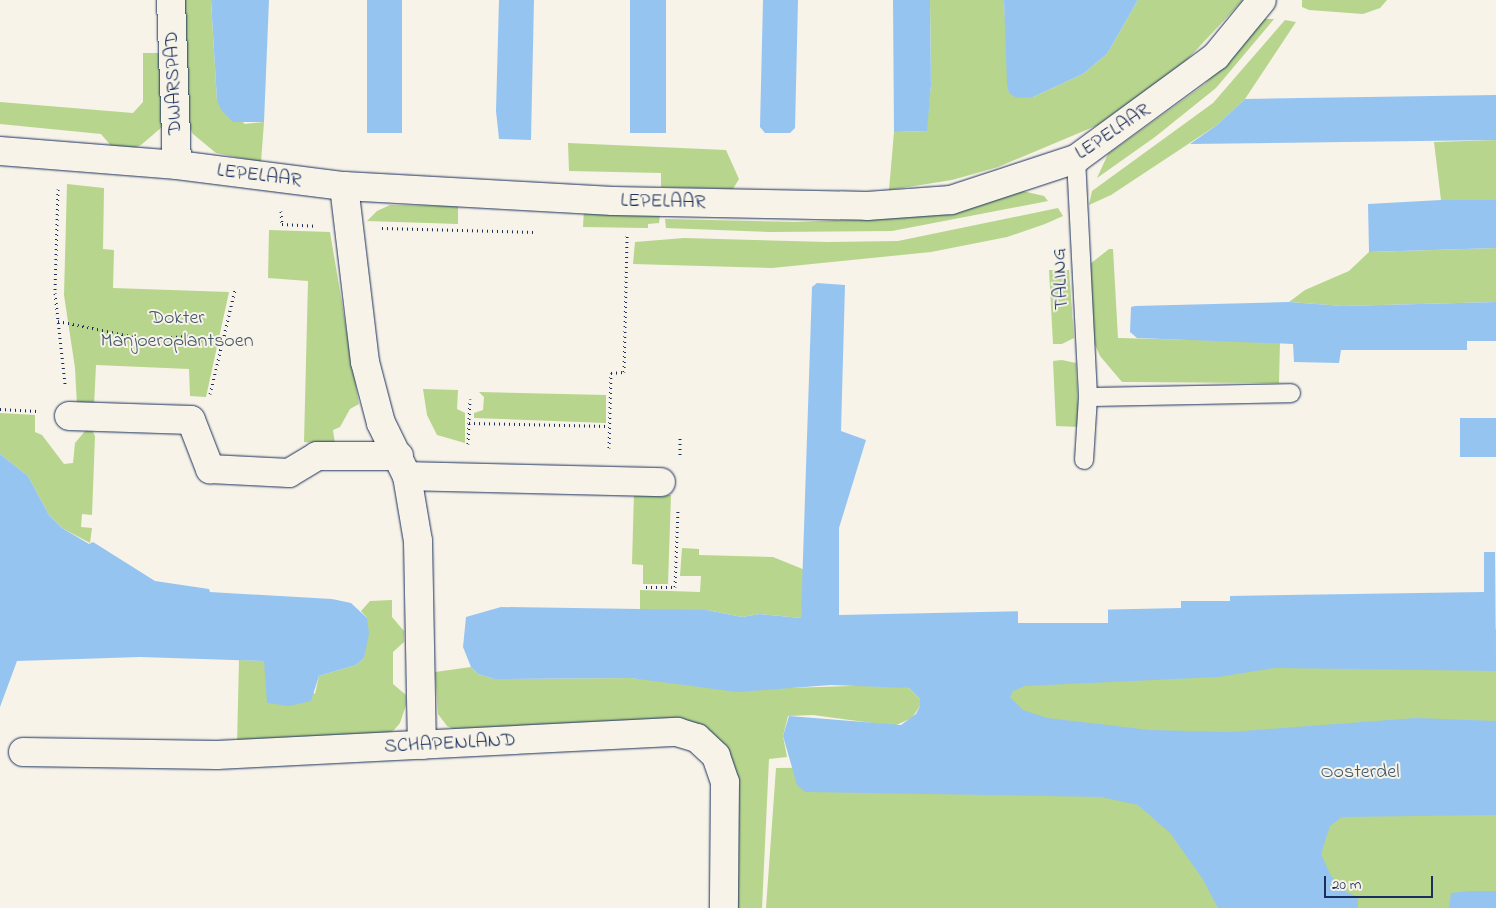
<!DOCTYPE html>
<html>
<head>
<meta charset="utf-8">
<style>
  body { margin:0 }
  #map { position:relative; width:1496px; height:908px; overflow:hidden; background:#f7f3e8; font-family:"Indie Flower",sans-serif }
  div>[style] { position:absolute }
  .green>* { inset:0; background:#b7d58d }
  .water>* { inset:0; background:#96c4f1; transform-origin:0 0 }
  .pier>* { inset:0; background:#f7f3e8; transform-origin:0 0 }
  .path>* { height:3px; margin-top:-1.5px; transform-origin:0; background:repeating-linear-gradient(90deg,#1b2f5e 0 1px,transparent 0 5px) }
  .roads { filter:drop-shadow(0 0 1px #1b2f5e) drop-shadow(0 0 1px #1b2f5e) }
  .lane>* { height:18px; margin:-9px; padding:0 9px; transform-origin:9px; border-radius:9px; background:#f7f3e8 }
  .street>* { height:28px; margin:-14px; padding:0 14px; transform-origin:14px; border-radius:14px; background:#f7f3e8 }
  span { translate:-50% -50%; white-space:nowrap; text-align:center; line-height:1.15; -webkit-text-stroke:4px #f7f3e8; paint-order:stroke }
  .street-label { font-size:20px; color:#1b2f5e }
  .park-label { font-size:20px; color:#42586a }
  .scale { position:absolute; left:1324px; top:876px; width:109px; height:22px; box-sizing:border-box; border:2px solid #1b2f5e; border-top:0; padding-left:6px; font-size:15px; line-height:18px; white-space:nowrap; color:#1b2f5e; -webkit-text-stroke:4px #f7f3e8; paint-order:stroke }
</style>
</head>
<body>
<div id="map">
  <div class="green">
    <div style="clip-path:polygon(179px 0,211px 0,217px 101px,245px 124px,264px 122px,261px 162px,216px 153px,193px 134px,184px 118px)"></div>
    <div style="clip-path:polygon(930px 0,1004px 0,1009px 93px,1033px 97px,1083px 74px,1107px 54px,1138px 0,1243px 0,1185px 62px,1098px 125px,998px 167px,952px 180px,889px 190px,894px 132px,926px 131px,931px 85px)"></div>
    <div style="clip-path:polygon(1302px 0,1387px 0,1380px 8px,1363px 14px,1309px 10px,1302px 7px)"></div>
    <div style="clip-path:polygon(1265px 19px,1274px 19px,1216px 88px,1155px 137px,1097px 178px,1108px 154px,1205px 84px)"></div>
    <div style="clip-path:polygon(1285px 20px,1296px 22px,1245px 99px,1217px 125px,1111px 195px,1089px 205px,1092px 191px,1213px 103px)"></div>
    <div style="clip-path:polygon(143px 53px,164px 53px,165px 111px,162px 127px,141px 145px,130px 150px,113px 148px,101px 134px,0 124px,0 102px,133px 113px,143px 102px)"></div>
    <div style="clip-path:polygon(1496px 140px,1496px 200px,1441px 200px,1434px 142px)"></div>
    <div style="clip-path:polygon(568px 143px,726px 150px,739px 179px,733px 189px,661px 187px,661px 173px,569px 171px)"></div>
    <div style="clip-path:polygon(67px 184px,104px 188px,103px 249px,114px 250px,113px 288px,229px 292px,206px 397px,190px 396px,189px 369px,96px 365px,94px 406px,77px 406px,75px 368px,64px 295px)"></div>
    <div style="clip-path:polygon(1018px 190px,1044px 196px,1048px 201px,892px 231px,770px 232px,666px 228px,665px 219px,795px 222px,869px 219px)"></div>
    <div style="clip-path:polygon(390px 205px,458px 206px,458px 224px,367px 221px,377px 211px)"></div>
    <div style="clip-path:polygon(1058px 208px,1063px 216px,1045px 224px,1007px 237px,931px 252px,772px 268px,633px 264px,635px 242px,684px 238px,828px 242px,898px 241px)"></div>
    <div style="clip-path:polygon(584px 209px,660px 215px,659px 223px,648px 224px,648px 228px,583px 227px)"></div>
    <div style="clip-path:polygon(269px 230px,330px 232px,359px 404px,350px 409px,340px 427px,333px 430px,335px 444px,304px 442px,308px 281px,268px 278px)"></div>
    <div style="clip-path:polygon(1496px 248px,1496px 302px,1343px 306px,1289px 302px,1305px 290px,1349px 271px,1369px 252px)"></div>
    <div style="clip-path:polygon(1109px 249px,1113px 249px,1118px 338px,1280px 342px,1279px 383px,1122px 382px,1100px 356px,1094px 342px,1090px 264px)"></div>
    <div style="clip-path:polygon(1049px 270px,1069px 270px,1074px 338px,1062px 344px,1053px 344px)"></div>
    <div style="clip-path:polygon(1062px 360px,1076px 363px,1079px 427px,1056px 426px,1053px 361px)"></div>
    <div style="clip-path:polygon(423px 389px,458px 390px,457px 409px,465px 413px,465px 443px,437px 435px,427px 415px)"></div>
    <div style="clip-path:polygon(479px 392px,606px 395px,606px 423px,474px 418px,474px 413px,483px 410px,484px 397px)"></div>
    <div style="clip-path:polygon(0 413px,35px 415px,35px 432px,42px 435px,64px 464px,73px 463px,75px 443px,86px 430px,92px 430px,95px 436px,92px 515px,82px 514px,81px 527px,92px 528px,90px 543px,62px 528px,49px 515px,28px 476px,0 454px)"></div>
    <div style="clip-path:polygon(634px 492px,671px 495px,668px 584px,643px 584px,643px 565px,632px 564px)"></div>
    <div style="clip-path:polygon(682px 548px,699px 549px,699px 555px,773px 557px,805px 570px,801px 618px,760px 614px,742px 617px,707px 610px,640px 611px,640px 590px,700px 592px,701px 576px,680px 576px)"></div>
    <div style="clip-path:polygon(392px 600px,392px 617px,404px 631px,404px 642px,393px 652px,393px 684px,406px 695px,406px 705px,400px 723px,394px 730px,385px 735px,237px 746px,239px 660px,265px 661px,315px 694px,319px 676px,356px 665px,364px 658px,367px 618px,361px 611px,370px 601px)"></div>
    <div style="clip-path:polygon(1496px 629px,1496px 908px,766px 908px,776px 768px,965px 766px,965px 653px)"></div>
    <div style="clip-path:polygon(471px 667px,478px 674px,494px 679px,631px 678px,756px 689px,884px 685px,909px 688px,920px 699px,920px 706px,912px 718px,894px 726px,813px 715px,788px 716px,783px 736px,787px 757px,769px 759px,762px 908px,733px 908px,709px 734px,464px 734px,447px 726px,438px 714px,435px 672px)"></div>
  </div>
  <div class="water">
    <div style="clip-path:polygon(211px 0,269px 0,264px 122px,233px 122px,222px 111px,217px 101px)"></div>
    <div style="left:367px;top:0;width:35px;height:133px"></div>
    <div style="clip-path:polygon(499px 0,534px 0,531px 140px,499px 139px,496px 111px)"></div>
    <div style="left:630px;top:0;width:36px;height:133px"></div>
    <div style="clip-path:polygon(763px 0,798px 0,795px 128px,790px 133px,765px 133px,760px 127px)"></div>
    <div style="clip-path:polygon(893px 0,930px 0,931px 85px,927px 131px,894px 132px)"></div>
    <div style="clip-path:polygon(1004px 0,1138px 0,1107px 54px,1083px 74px,1033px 97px,1017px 98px,1009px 93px,1007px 84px)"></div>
    <div style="clip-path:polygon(1496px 95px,1496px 140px,1190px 144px,1217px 125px,1245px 99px)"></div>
    <div style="clip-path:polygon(1441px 200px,1496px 200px,1496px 248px,1369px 252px,1368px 204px)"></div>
    <div style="clip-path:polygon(817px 283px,845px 285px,841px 431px,866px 440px,839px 528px,839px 615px,1181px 608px,1181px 601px,1230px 601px,1230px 596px,1484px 592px,1484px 552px,1495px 552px,1496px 671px,1275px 668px,1218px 677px,1025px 686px,1013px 691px,1010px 697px,1023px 710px,1047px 718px,1150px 730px,1230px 732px,1416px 718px,1496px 721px,1496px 815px,1342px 817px,1330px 826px,1321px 854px,1331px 876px,1346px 892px,1358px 897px,1358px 908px,1218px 908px,1202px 878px,1170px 833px,1138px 805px,1101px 797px,805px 792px,797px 785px,783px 736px,789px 716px,901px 725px,916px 714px,920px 706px,920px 699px,909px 688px,831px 685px,737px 692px,631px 678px,494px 679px,478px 674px,471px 667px,463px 647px,466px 617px,501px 607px,707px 610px,742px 617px,760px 614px,801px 618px,812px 287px)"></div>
    <div style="clip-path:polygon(1289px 302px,1343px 306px,1496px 302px,1496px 341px,1467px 341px,1467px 350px,1341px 350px,1339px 363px,1294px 362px,1293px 344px,1137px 338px,1130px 332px,1131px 307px,1135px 306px)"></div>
    <div style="left:1496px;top:418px;width:39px;height:36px;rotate:90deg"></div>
    <div style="clip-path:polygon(0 454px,28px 476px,49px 515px,62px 528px,89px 544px,93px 542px,155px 581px,209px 589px,210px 592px,332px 599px,351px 603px,367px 618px,369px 634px,364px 658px,356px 665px,319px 676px,311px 701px,289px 706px,267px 703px,264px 661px,140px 657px,17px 661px,0 707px)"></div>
    <div style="clip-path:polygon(1470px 891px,1496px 891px,1496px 908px,1449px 908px,1451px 893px)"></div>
  </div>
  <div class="pier">
    <div style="left:1018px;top:607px;width:90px;height:16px"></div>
  </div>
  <div class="path">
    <div style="left:58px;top:189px;width:104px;rotate:91.7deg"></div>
    <div style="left:55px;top:293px;width:92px;rotate:83.7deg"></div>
    <div style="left:281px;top:211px;width:13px;rotate:86deg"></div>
    <div style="left:282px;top:224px;width:33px;rotate:3deg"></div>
    <div style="left:382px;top:228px;width:153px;rotate:1.5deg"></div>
    <div style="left:58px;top:321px;width:90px;rotate:11.6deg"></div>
    <div style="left:146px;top:339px;width:41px;rotate:-4.2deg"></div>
    <div style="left:187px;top:336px;width:35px;rotate:13deg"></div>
    <div style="left:210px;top:394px;width:107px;rotate:-76.5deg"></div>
    <div style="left:0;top:409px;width:38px;rotate:3deg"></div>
    <div style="left:469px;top:423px;width:140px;rotate:1.2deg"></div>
    <div style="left:468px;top:444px;width:45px;rotate:-87.5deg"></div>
    <div style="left:609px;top:448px;width:75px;rotate:-88.5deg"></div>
    <div style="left:611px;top:373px;width:13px;rotate:-4deg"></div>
    <div style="left:624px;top:372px;width:137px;rotate:-88.7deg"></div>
    <div style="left:680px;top:455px;width:20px;rotate:-90deg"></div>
    <div style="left:646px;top:587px;width:29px"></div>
    <div style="left:675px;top:587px;width:79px;rotate:-87.8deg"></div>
  </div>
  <div class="roads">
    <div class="lane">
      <div style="left:1076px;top:159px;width:238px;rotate:87.1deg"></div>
      <div style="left:1088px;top:397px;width:63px;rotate:93.6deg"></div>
      <div style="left:1088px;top:397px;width:203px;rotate:-1.1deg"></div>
    </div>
    <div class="street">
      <div style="left:171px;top:0;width:165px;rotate:87.9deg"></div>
      <div style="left:0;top:151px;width:178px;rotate:4.5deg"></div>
      <div style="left:177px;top:165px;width:168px;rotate:7.2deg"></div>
      <div style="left:344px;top:186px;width:269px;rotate:3.2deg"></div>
      <div style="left:613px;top:201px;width:254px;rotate:1.1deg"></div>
      <div style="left:867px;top:206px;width:84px;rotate:-4.1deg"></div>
      <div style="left:951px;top:200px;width:132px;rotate:-18.2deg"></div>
      <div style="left:1076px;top:159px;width:174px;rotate:-36.3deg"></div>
      <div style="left:1216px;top:56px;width:72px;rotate:-50.6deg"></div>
      <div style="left:344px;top:186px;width:177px;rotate:83.2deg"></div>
      <div style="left:365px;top:362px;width:63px;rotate:75.3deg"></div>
      <div style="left:381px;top:423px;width:59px;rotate:63.9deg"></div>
      <div style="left:407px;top:476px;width:66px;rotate:80.4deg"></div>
      <div style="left:418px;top:541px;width:204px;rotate:88.9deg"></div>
      <div style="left:69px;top:416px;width:122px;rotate:1.9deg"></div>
      <div style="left:191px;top:420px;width:53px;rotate:68.8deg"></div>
      <div style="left:210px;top:469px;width:79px;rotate:2.9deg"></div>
      <div style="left:289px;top:473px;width:33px;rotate:-31deg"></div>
      <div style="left:317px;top:456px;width:82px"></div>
      <div style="left:407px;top:476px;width:254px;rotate:1.4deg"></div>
      <div style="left:23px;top:752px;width:194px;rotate:0.9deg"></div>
      <div style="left:217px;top:755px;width:461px;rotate:-2.9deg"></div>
      <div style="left:677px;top:732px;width:21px;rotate:17deg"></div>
      <div style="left:697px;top:738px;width:26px;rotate:43deg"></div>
      <div style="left:716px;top:756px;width:28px;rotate:71deg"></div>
      <div style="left:725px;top:782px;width:126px;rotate:90.5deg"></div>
    </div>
  </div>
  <div class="street-label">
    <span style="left:174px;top:83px;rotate:-92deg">DWARSPAD</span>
    <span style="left:1113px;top:132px;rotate:-34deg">LEPELAAR</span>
    <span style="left:259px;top:176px;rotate:7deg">LEPELAAR</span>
    <span style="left:663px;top:202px;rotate:1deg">LEPELAAR</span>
    <span style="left:1061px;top:279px;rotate:-93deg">TALING</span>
    <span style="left:450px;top:744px;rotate:-3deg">SCHAPENLAND</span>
  </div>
  <div class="park-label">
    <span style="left:177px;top:330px">Dokter<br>Manjoeroplantsoen</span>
    <span style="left:1360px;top:772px">Oosterdel</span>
  </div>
  <div class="scale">20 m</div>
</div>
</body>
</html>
